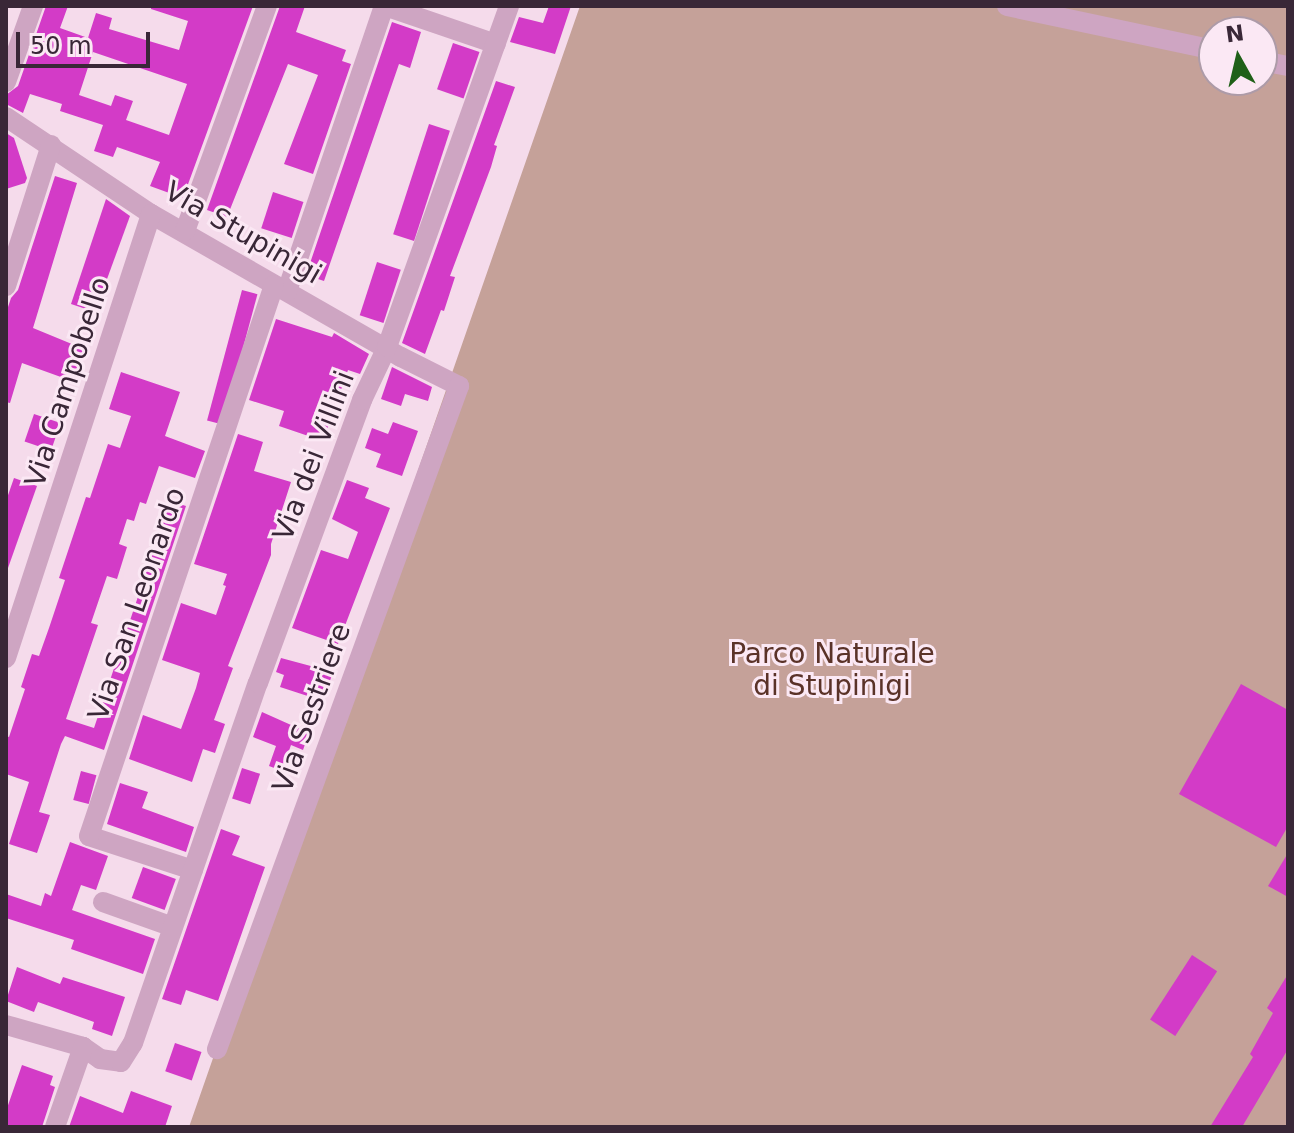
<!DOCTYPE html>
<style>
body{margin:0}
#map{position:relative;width:1294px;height:1133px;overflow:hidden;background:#f5dbeb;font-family:"DejaVu Sans",sans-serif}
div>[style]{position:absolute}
.green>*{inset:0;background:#c5a199}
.building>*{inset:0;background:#d33bc7;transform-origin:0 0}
.minor>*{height:20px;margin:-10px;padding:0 10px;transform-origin:10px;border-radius:10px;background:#cea5c2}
span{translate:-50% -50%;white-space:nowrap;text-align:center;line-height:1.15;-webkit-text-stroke:6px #fbe8f4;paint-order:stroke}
.street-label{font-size:28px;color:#392737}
.park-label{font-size:28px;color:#5a3228}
.frame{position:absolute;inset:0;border:8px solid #392737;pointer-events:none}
.north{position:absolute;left:1198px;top:16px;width:80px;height:80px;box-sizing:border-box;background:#fbe8f4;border:2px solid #ad9ba8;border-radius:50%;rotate:352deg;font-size:22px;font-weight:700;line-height:32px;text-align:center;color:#392737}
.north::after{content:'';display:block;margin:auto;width:28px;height:36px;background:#1f6018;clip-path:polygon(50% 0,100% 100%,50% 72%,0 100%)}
.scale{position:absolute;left:16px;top:32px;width:134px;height:36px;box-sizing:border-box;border:4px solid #392737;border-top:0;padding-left:10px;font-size:24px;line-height:28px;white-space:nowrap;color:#392737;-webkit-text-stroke:6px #fbe8f4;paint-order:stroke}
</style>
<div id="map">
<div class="green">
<i style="clip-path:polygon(evenodd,580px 6px,1288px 6px,1288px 1127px,189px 1127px,580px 6px,1214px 32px,1262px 32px,1262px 80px,1214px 80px,1214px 32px)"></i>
</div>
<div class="building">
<i style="clip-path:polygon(evenodd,46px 6px,68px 6px,60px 28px,88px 38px,96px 13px,112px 18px,109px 29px,179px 50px,188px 21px,151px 9px,151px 6px,253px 6px,183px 198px,150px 186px,160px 162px,117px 147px,113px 157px,94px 151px,103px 125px,60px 111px,62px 104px,30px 94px,23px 113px,6px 104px,6px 95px,18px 86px,46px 6px,93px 52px,187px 84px,169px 135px,126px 120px,133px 101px,115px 95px,111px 106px,79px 95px,93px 52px)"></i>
<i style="clip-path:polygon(280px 6px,305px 6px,296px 32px,346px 50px,342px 61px,351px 64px,313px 174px,284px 164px,318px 75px,288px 64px,227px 217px,207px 210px)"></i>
<i style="clip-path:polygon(549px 6px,571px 6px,555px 54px,510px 42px,519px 17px,543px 23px)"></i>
<i style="clip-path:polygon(392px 22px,421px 32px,410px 68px,399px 64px,324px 281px,306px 275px)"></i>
<i style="left:453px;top:43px;width:28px;height:49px;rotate:19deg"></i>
<i style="clip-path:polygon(496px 81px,515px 87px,494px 145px,497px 146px,491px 167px,450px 276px,455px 277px,444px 311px,441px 310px,425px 354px,402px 343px)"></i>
<i style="left:429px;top:124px;width:22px;height:116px;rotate:18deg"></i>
<i style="clip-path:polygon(6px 133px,14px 138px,27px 178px,25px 183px,6px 189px)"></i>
<i style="clip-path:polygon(55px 176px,77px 183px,33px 328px,84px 349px,72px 381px,22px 363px,10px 403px,6px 402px,6px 313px,11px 298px,18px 290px)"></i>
<i style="left:273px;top:192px;width:32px;height:38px;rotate:18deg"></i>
<i style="clip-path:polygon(106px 199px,130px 216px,95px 312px,71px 304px)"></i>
<i style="left:377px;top:262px;width:25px;height:56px;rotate:18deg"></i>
<i style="left:242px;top:290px;width:16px;height:135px;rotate:15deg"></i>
<i style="clip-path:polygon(276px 319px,332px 337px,334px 333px,369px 354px,360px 374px,348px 370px,323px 441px,279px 426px,284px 411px,249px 400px)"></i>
<i style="clip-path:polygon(392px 367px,432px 387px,428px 401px,405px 394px,401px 406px,381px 399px)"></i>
<i style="clip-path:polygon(121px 372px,180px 392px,165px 436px,205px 451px,195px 478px,159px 466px,146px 504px,140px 502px,134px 521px,127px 519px,119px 544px,127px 547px,117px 579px,107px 576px,91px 623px,98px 625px,66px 719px,94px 728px,170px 501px,186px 506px,104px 750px,65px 736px,61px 744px,39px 812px,50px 815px,37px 853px,9px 844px,29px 782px,6px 774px,6px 736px,9px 737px,25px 689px,21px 687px,32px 654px,39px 656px,49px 628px,65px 580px,59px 578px,86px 497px,90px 498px,108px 444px,120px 448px,131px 416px,109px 409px)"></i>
<i style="left:34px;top:414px;width:28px;height:29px;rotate:19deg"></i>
<i style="clip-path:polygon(393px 422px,418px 431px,402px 476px,376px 467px,381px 454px,365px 448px,372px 428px,388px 434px)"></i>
<i style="clip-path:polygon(238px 434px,263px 442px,254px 471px,291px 482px,271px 544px,271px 555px,228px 666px,233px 668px,214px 720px,225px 724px,215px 753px,203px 749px,192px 782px,129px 759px,143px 715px,181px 729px,196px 688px,200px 673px,162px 660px,181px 603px,216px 615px,226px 586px,223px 585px,227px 574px,194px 564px)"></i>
<i style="clip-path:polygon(14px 478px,37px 486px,8px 568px,6px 501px)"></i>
<i style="clip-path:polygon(347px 480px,369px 488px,365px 498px,390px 508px,338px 644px,292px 628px,321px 550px,348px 559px,358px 532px,332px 519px)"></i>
<i style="clip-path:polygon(281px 658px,333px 672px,323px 701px,280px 687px,284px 675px,276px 672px)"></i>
<i style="clip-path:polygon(1241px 684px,1288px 710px,1288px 826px,1276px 847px,1179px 794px)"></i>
<i style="clip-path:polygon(262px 712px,309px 733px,303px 750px,291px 745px,282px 771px,269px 766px,276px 746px,253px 737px)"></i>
<i style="left:242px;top:768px;width:19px;height:32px;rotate:18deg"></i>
<i style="left:81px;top:771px;width:16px;height:30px;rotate:15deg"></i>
<i style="clip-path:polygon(120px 783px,148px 792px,142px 808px,194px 827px,186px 852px,107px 824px)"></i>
<i style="clip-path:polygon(221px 829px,240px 836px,232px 855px,265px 867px,218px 1001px,186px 990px,181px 1005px,162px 999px)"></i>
<i style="clip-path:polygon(70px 842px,108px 856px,96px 890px,81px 885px,72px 910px,155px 939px,143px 974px,71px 949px,74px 940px,6px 918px,6px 894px,41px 906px,45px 893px,51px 896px)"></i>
<i style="clip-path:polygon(1288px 853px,1288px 897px,1268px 886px)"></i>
<i style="left:143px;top:867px;width:35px;height:33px;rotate:20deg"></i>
<i style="left:1192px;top:955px;width:30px;height:77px;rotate:33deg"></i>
<i style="clip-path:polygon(17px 967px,60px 984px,63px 977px,125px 997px,112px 1036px,92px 1029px,94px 1022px,38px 1002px,34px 1012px,6px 1001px)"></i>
<i style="clip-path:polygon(1288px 974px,1288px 1049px,1242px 1127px,1210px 1127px,1253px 1057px,1250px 1054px,1273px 1013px,1267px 1008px)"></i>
<i style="left:175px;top:1043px;width:28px;height:30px;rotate:19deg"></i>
<i style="clip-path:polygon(22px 1065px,53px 1076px,50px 1085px,55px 1087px,42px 1127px,6px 1127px,6px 1111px)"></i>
<i style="clip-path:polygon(131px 1091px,172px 1106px,165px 1127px,69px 1127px,80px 1096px,123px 1113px)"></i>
</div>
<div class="minor">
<i style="left:385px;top:6px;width:117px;rotate:18.9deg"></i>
<i style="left:1007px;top:6px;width:212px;rotate:12deg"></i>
<i style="left:1262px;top:61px;width:26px;rotate:11deg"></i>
<i style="left:6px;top:82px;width:81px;rotate:-70.4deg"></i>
<i style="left:6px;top:117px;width:174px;rotate:33.8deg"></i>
<i style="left:151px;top:214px;width:288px;rotate:29.8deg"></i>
<i style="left:401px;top:357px;width:65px;rotate:26.6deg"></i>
<i style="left:459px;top:386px;width:706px;rotate:110.05deg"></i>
<i style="left:185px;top:231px;width:239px;rotate:-70deg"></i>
<i style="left:6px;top:286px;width:148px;rotate:-72.3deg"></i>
<i style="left:287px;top:291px;width:301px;rotate:-71.2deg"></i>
<i style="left:6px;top:658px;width:467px;rotate:-71.9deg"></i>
<i style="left:193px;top:870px;width:109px;rotate:-161.9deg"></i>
<i style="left:89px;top:836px;width:581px;rotate:-71.44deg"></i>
<i style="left:103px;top:902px;width:74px;rotate:19.7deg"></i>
<i style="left:6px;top:1025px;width:80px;rotate:15.9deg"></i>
<i style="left:83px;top:1047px;width:21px;rotate:35deg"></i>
<i style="left:100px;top:1059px;width:21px;rotate:8deg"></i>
<i style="left:121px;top:1062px;width:22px;rotate:-58deg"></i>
<i style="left:133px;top:1043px;width:381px;rotate:-70.9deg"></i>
<i style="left:258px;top:683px;width:302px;rotate:-69.8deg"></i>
<i style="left:362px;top:400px;width:59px;rotate:-64.7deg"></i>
<i style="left:387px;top:347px;width:362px;rotate:-70.3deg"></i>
<i style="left:55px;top:1127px;width:85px;rotate:-70.7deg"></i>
</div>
<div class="street-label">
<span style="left:243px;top:233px;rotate:30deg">Via Stupinigi</span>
<span style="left:68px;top:382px;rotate:-72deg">Via Campobello</span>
<span style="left:314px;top:456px;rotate:-69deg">Via dei Villini</span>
<span style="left:137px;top:604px;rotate:-71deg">Via San Leonardo</span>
<span style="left:312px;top:708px;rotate:-70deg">Via Sestriere</span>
</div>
<div class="park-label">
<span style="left:832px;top:670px">Parco Naturale<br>di Stupinigi</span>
</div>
<div class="frame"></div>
<div class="north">N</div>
<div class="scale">50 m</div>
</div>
